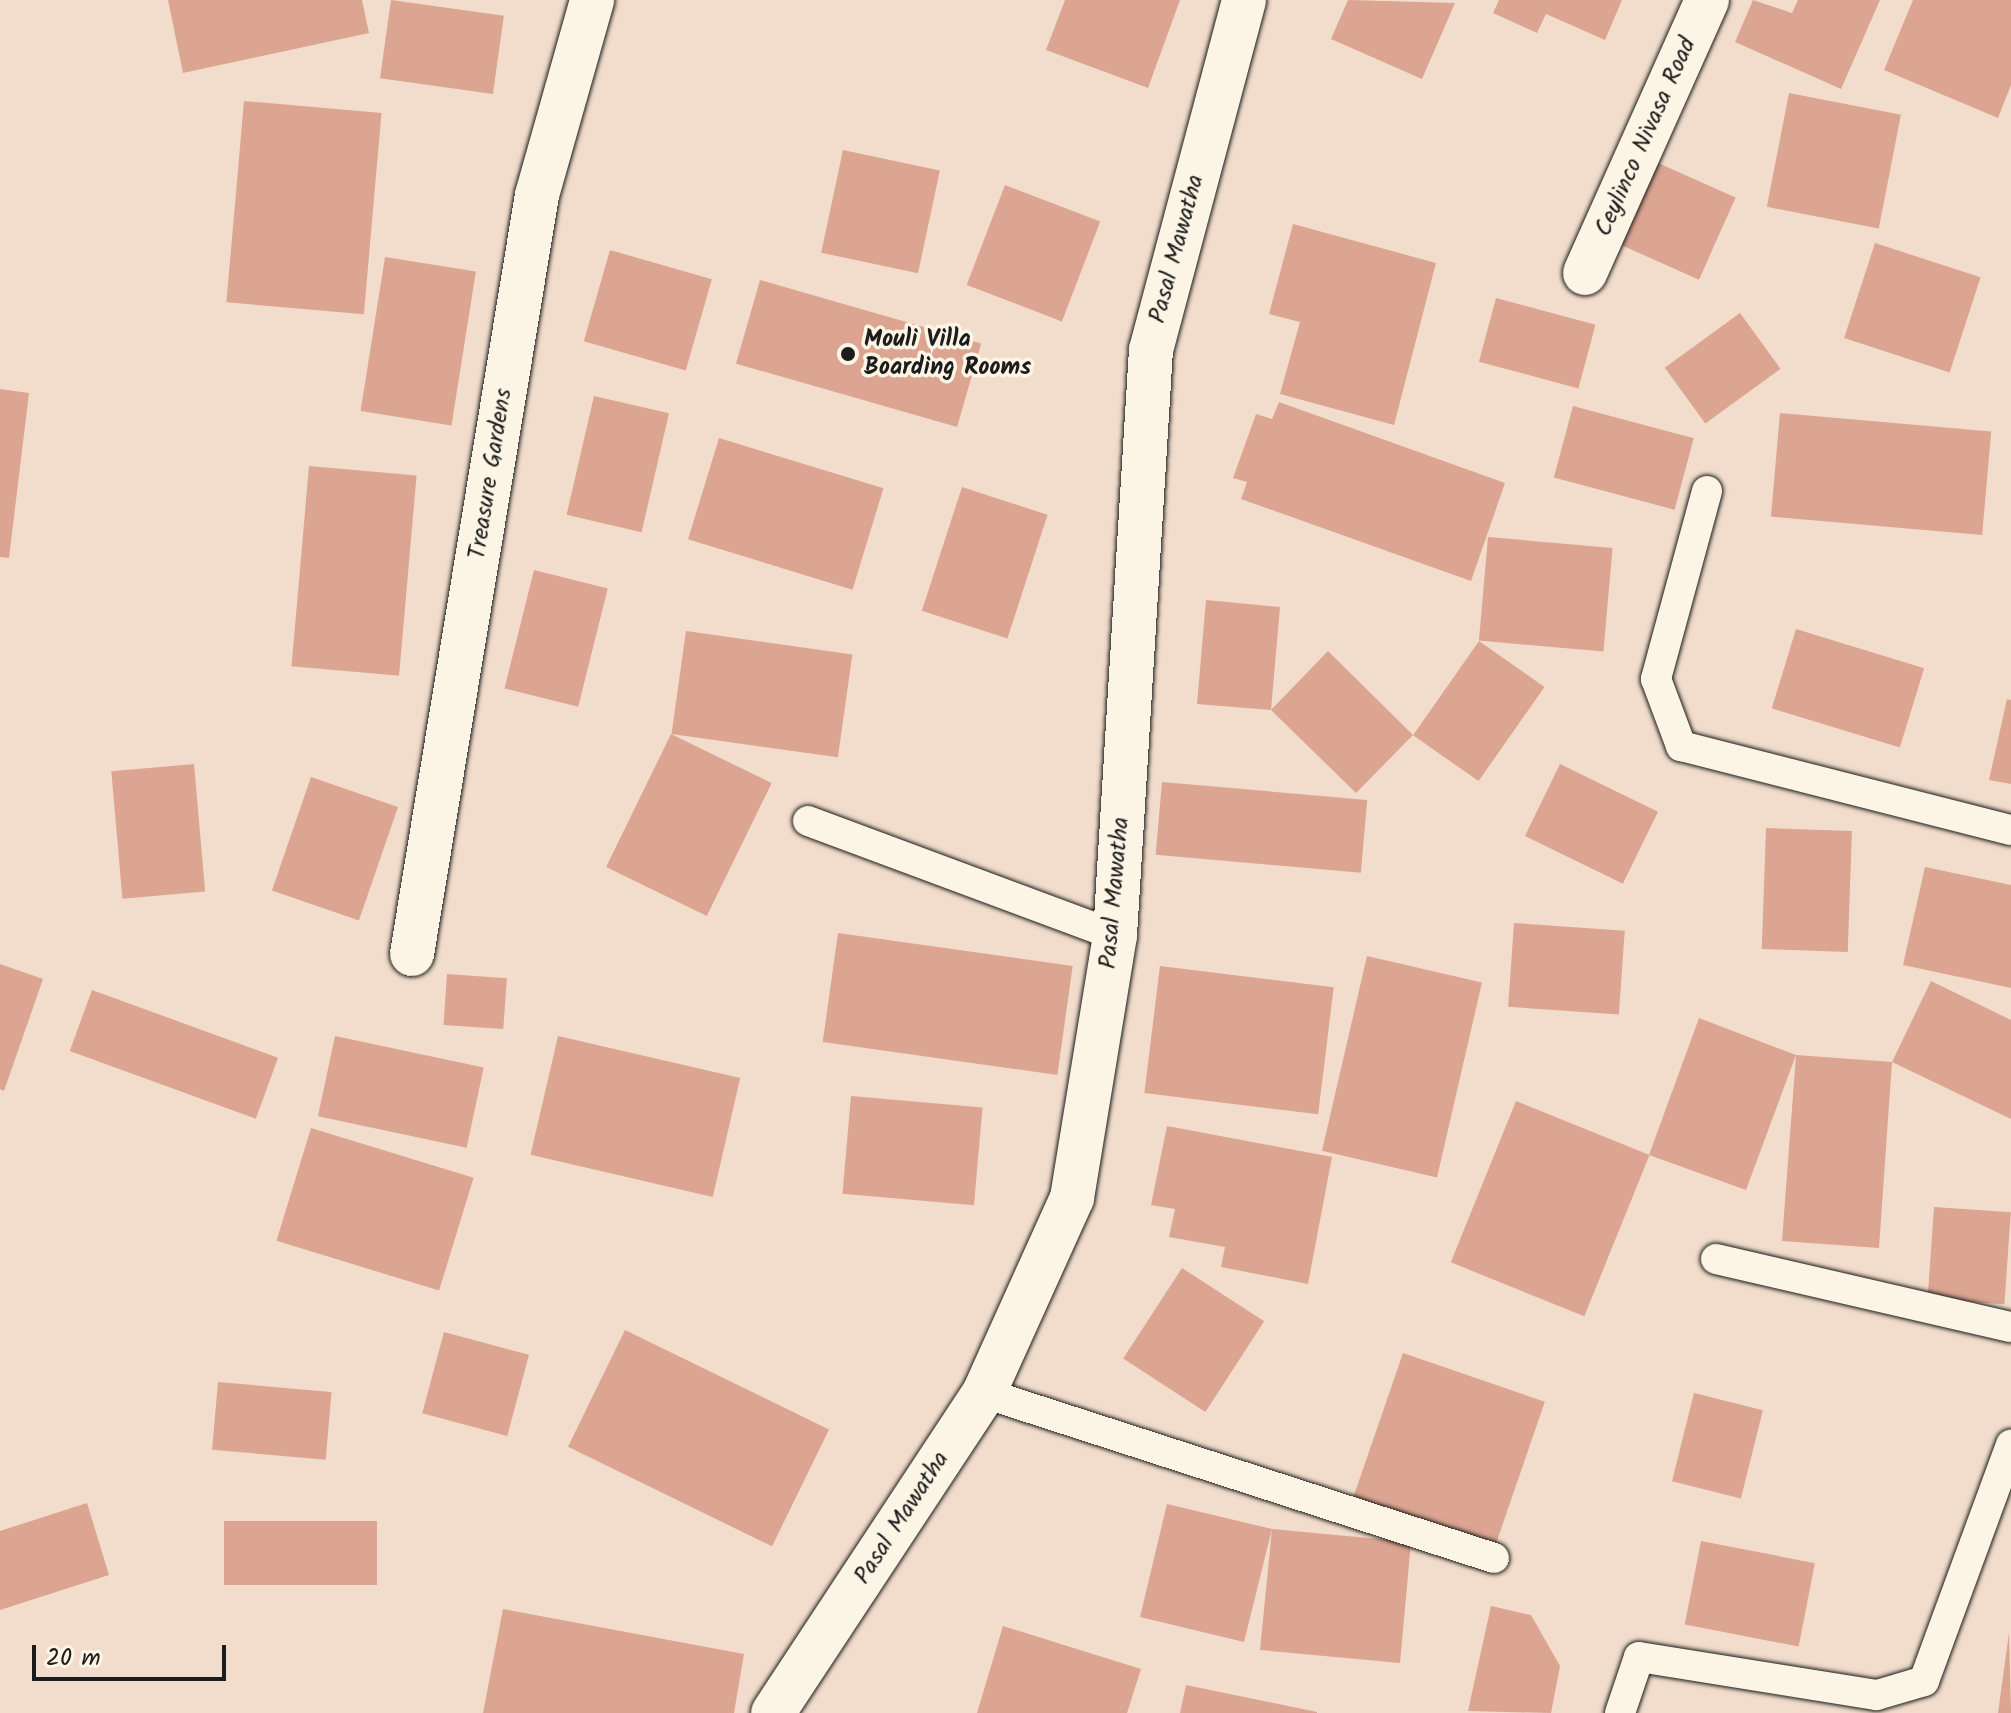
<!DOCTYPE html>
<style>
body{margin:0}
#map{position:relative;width:2011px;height:1713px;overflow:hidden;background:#f2ddcc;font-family:Kalam,sans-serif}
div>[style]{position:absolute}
.building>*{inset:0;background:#dba592;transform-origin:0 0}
.roads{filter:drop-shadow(0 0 2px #1c1c1c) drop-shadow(0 0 2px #1c1c1c)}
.lane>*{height:30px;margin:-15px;padding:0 15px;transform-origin:15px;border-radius:15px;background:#fcf5e5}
.street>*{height:44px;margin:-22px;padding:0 22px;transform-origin:22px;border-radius:22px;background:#fcf5e5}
.dots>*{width:22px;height:22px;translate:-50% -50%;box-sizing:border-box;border:4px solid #fcf5e5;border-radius:50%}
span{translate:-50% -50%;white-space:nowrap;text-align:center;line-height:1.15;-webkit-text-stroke:7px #fcf5e5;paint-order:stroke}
.street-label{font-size:24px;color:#1c1c1c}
.poi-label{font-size:24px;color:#1c1c1c;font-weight:700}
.left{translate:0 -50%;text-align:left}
.scale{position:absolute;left:32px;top:1645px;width:194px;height:36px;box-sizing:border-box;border:4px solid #1c1c1c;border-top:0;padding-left:10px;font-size:24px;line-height:28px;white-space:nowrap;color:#1c1c1c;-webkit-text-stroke:6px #fcf5e5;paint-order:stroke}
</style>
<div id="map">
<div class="building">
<i style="clip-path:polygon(168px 0,362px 0,369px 33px,183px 73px)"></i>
<i style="left:391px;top:0;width:114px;height:79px;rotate:8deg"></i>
<i style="clip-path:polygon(1065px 0,1180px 0,1148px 88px,1046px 50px)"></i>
<i style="clip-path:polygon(1348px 0,1455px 3px,1422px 79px,1331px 39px)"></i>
<i style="clip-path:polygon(1499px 0,1622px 0,1605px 40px,1546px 14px,1537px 33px,1493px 13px)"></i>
<i style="clip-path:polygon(1753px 0,1792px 13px,1798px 0,1880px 0,1841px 89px,1735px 42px)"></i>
<i style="clip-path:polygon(1913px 0,2011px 0,2011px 85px,1998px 118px,1884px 70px)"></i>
<i style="left:1789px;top:93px;width:114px;height:116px;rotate:11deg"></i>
<i style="left:244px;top:101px;width:138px;height:202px;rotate:5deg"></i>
<i style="left:843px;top:150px;width:99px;height:105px;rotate:12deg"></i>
<i style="left:1647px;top:158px;width:97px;height:90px;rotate:24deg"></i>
<i style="left:1005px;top:185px;width:102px;height:107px;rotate:21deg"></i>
<i style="clip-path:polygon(1293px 224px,1436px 263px,1394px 425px,1280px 394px,1300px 322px,1269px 314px)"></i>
<i style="left:1875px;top:243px;width:111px;height:100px;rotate:18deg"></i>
<i style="left:610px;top:250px;width:106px;height:95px;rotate:16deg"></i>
<i style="left:385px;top:257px;width:92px;height:156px;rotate:9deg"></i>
<i style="left:760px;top:280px;width:230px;height:87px;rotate:16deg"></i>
<i style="left:1496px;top:298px;width:103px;height:66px;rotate:15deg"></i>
<i style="left:1740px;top:313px;width:69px;height:93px;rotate:54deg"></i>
<i style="clip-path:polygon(0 389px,29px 393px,9px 558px,0 557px)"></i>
<i style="left:594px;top:396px;width:77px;height:122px;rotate:13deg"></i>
<i style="clip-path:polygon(1279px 402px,1505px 483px,1471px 581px,1241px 499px,1247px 482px,1233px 478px,1256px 414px,1272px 419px)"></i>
<i style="left:1573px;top:406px;width:125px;height:74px;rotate:15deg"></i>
<i style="left:1780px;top:413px;width:212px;height:104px;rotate:5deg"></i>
<i style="left:719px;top:438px;width:172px;height:106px;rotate:17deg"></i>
<i style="left:309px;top:466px;width:108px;height:201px;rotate:5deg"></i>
<i style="left:962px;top:487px;width:90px;height:130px;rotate:18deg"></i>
<i style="left:1488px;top:537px;width:125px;height:104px;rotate:5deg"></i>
<i style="left:534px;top:570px;width:76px;height:122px;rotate:14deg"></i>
<i style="clip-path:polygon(1206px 600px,1280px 607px,1271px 710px,1328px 651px,1413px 735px,1356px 793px,1271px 710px,1197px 704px)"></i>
<i style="left:1796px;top:629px;width:134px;height:83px;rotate:17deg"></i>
<i style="left:686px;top:631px;width:168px;height:104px;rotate:8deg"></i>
<i style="left:1479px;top:641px;width:80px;height:115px;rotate:35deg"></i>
<i style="clip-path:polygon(2007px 699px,2011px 700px,2011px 784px,1989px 780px)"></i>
<i style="left:671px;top:734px;width:112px;height:148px;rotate:26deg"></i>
<i style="left:194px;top:764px;width:128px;height:83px;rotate:85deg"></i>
<i style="left:1560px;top:764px;width:109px;height:80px;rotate:26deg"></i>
<i style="left:311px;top:777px;width:92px;height:120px;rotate:19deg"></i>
<i style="left:1162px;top:782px;width:206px;height:73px;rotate:5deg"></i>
<i style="left:1766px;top:828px;width:86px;height:121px;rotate:2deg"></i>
<i style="clip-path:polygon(1925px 867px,2011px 885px,2011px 988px,1903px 965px)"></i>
<i style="left:1514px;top:923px;width:111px;height:84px;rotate:4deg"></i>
<i style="left:838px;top:933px;width:237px;height:110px;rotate:8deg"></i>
<i style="left:1367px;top:956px;width:118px;height:200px;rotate:13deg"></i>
<i style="clip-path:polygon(0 964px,43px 979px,4px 1091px,0 1089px)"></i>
<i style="left:1160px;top:966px;width:175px;height:128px;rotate:7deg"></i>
<i style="left:447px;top:974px;width:60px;height:51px;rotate:4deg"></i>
<i style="clip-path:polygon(1931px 981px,2011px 1020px,2011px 1119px,1892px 1062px)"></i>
<i style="left:92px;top:990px;width:198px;height:65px;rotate:20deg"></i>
<i style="clip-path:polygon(1699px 1018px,1796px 1055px,1892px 1062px,1879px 1248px,1782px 1241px,1796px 1055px,1746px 1190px,1649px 1155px)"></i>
<i style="left:335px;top:1036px;width:152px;height:82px;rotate:12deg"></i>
<i style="left:558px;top:1036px;width:187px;height:122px;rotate:13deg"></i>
<i style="left:851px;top:1096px;width:132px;height:98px;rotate:5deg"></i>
<i style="left:1516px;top:1101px;width:144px;height:174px;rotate:22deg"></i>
<i style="clip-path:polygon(1167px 1126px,1332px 1157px,1308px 1284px,1221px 1267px,1225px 1247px,1169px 1237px,1175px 1209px,1151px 1205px)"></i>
<i style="left:311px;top:1128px;width:170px;height:118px;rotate:17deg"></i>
<i style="left:1934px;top:1207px;width:77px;height:92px;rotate:4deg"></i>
<i style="left:1182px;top:1268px;width:98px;height:108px;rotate:33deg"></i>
<i style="left:625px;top:1330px;width:227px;height:130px;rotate:26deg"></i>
<i style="left:444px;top:1332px;width:88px;height:84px;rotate:15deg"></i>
<i style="left:1403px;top:1353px;width:150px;height:157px;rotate:19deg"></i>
<i style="left:218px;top:1382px;width:114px;height:68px;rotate:5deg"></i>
<i style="left:1694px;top:1393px;width:71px;height:91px;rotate:14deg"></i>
<i style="clip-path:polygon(87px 1503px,109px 1575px,0 1610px,0 1531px)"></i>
<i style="clip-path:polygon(1167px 1504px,1272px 1529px,1411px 1542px,1400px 1663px,1260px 1650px,1272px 1529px,1244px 1642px,1140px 1617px)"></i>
<i style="left:224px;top:1521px;width:153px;height:64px"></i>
<i style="left:1701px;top:1541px;width:116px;height:85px;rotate:11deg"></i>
<i style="clip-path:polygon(1491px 1606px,1531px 1615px,1560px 1666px,1551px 1713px,1468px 1711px)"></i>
<i style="clip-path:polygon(503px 1609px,744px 1654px,734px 1713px,483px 1713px)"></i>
<i style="clip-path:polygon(1003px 1626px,1141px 1669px,1127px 1713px,977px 1713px)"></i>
<i style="clip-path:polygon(2009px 1633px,2011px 1713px,1998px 1713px)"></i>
<i style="clip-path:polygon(1186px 1685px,1317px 1712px,1317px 1713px,1180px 1713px)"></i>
</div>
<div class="roads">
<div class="lane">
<i style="left:1707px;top:491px;width:195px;rotate:105.2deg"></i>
<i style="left:1656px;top:679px;width:72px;rotate:69.5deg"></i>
<i style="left:1681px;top:746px;width:341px;rotate:14.3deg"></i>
<i style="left:808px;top:821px;width:327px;rotate:20.4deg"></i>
<i style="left:1716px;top:1259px;width:303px;rotate:13deg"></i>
<i style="left:984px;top:1393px;width:536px;rotate:17.93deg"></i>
<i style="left:1620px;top:1713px;width:59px;rotate:-71.3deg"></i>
<i style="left:1639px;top:1657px;width:241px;rotate:9.1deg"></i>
<i style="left:1877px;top:1695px;width:49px;rotate:-16.6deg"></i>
<i style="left:1924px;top:1681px;width:252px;rotate:-69.8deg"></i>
</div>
<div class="street">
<i style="left:1585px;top:273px;width:299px;rotate:-65.9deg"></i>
<i style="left:412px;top:954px;width:769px;rotate:-80.65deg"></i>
<i style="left:537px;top:195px;width:203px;rotate:-74.2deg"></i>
<i style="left:773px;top:1713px;width:383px;rotate:-56.6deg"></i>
<i style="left:984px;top:1393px;width:214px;rotate:-65.7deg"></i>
<i style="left:1072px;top:1198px;width:266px;rotate:-80.7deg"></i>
<i style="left:1115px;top:935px;width:586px;rotate:-86.48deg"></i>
<i style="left:1151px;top:350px;width:362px;rotate:-75.1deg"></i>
</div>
</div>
<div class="dots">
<i style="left:848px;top:354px;background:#1c1c1c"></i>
</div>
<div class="street-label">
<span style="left:1646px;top:137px;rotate:-66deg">Ceylinco Nivasa Road</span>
<span style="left:1177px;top:249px;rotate:-75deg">Pasal Mawatha</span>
<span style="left:491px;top:474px;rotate:-81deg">Treasure Gardens</span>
<span style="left:1115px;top:893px;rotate:-85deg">Pasal Mawatha</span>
<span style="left:902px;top:1518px;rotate:-57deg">Pasal Mawatha</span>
</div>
<div class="poi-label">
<span class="left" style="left:864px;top:354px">Mouli Villa<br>Boarding Rooms</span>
</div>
<div class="scale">20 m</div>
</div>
